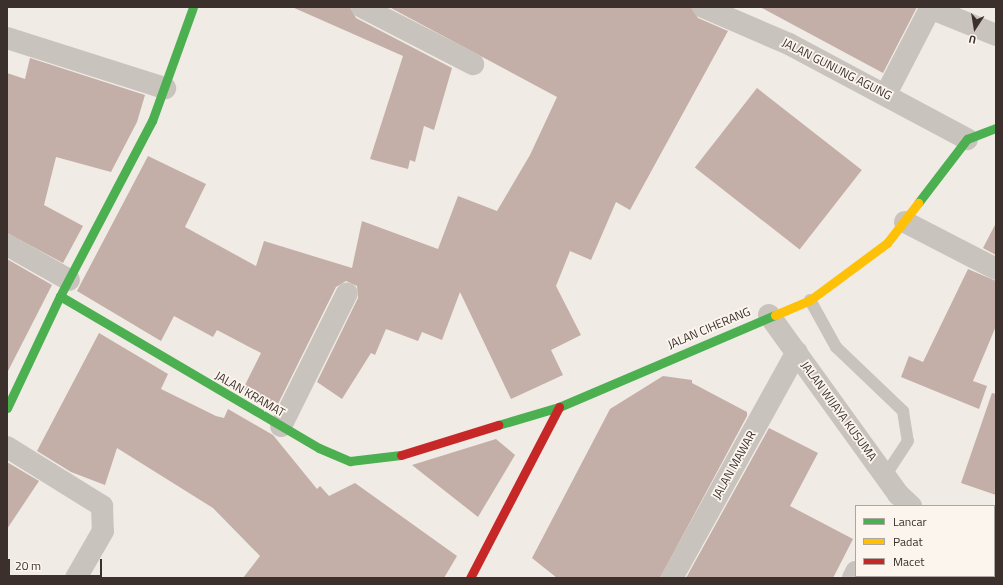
<!DOCTYPE html>
<style>
body{margin:0}
#map{position:relative;width:1003px;height:585px;overflow:hidden;background:#f0ebe5;font-family:"Titillium Web",sans-serif}
div>[style]{position:absolute}
.building>*{inset:0;background:#c3afa7;transform-origin:0 0}
.lane>*{height:12px;margin:-6px;padding:0 6px;transform-origin:6px;border-radius:6px;background:#c9c3be}
.street>*{height:22px;margin:-11px;padding:0 11px;transform-origin:11px;border-radius:11px;background:#c9c3be}
.fast>*{height:9px;margin:-4.5px;padding:0 4.5px;transform-origin:4.5px;border-radius:4.5px;background:#4caf50}
.slow>*{height:9px;margin:-4.5px;padding:0 4.5px;transform-origin:4.5px;border-radius:4.5px;background:#ffc107}
.jam>*{height:9px;margin:-4.5px;padding:0 4.5px;transform-origin:4.5px;border-radius:4.5px;background:#c62828}
span{translate:-50% -50%;white-space:nowrap;text-align:center;line-height:1.15;-webkit-text-stroke:3.5px #fbf5ee;paint-order:stroke}
.street-label{font-size:12px;color:#3b302b}
.frame{position:absolute;inset:0;border:8px solid #3b302b;pointer-events:none}
.legend{position:absolute;left:855px;top:505px;width:140px;height:72px;box-sizing:border-box;background:#fbf5ee;border:1px solid #aea6a0;margin:0;padding:5px 7px;list-style:none;font-size:12px;color:#3b302b}
.legend li{display:flex;align-items:center;gap:8px;height:20px}
.legend b{width:20px;border:1px solid #aea6a0}
.north{position:absolute;left:955px;top:8px;width:40px;height:40px;-webkit-text-stroke:3px #fbf5ee;paint-order:stroke;rotate:192deg;font-size:11px;font-weight:700;line-height:16px;text-align:center;color:#3b302b}
.north::after{content:'';display:block;margin:auto;width:14px;height:18px;background:#3b302b;clip-path:polygon(50% 0,100% 100%,50% 72%,0 100%)}
.scale{position:absolute;left:8px;top:559px;width:94px;height:18px;box-sizing:border-box;border:2px solid #3b302b;border-top:0;padding-left:5px;font-size:12px;line-height:14px;white-space:nowrap;color:#3b302b;-webkit-text-stroke:3px #fbf5ee;paint-order:stroke}
</style>
<div id="map">
<div class="building">
<i style="clip-path:polygon(292px 7px,350px 7px,356px 18px,452px 68px,434px 130px,424px 126px,415px 162px,410px 160px,408px 169px,370px 159px,403px 56px)"></i>
<i style="clip-path:polygon(389px 7px,691px 7px,698px 18px,728px 31px,630px 210px,616px 202px,591px 260px,570px 251px,556px 286px,581px 335px,551px 350px,563px 375px,511px 399px,460px 292px,442px 340px,422px 332px,418px 341px,386px 329px,375px 355px,371px 353px,342px 399px,317px 382px,358px 298px,357px 286px,346px 281px,336px 287px,276px 408px,243px 389px,261px 353px,217px 330px,213px 337px,174px 316px,161px 341px,77px 291px,148px 156px,206px 184px,185px 227px,256px 266px,264px 241px,352px 268px,362px 221px,438px 249px,458px 196px,497px 211px,530px 155px,557px 97px)"></i>
<i style="clip-path:polygon(760px 7px,917px 7px,883px 73px)"></i>
<i style="clip-path:polygon(30px 58px,145px 95px,137px 122px,111px 172px,56px 157px,44px 205px,83px 226px,63px 263px,7px 233px,7px 73px,25px 79px)"></i>
<i style="left:757px;top:88px;width:133px;height:101px;rotate:38deg"></i>
<i style="clip-path:polygon(996px 223px,996px 255px,983px 248px)"></i>
<i style="clip-path:polygon(7px 259px,52px 285px,7px 373px)"></i>
<i style="clip-path:polygon(968px 269px,996px 281px,996px 326px,973px 381px,987px 386px,979px 409px,901px 377px,909px 356px,923px 362px)"></i>
<i style="clip-path:polygon(99px 333px,168px 374px,161px 389px,216px 416px,224px 418px,228px 409px,273px 435px,317px 489px,320px 486px,329px 496px,355px 483px,457px 556px,444px 578px,243px 578px,260px 556px,213px 508px,117px 448px,105px 485px,71px 472px,37px 451px)"></i>
<i style="clip-path:polygon(663px 376px,692px 380px,692px 383px,747px 412px,747px 416px,660px 578px,557px 578px,532px 558px,610px 409px)"></i>
<i style="clip-path:polygon(992px 393px,996px 394px,996px 495px,961px 483px)"></i>
<i style="clip-path:polygon(769px 428px,818px 453px,790px 506px,853px 539px,833px 578px,686px 578px)"></i>
<i style="clip-path:polygon(496px 439px,515px 455px,478px 517px,412px 465px)"></i>
<i style="clip-path:polygon(7px 462px,39px 481px,7px 529px)"></i>
</div>
<div class="lane">
<i style="left:810px;top:300px;width:54px;rotate:61deg"></i>
<i style="left:836px;top:347px;width:93px;rotate:43.7deg"></i>
<i style="left:903px;top:411px;width:30px;rotate:81deg"></i>
<i style="left:908px;top:441px;width:42px;rotate:123.3deg"></i>
</div>
<div class="street">
<i style="left:362px;top:7px;width:125px;rotate:27.2deg"></i>
<i style="left:703px;top:7px;width:94px;rotate:23.3deg"></i>
<i style="left:789px;top:44px;width:202px;rotate:28.1deg"></i>
<i style="left:930px;top:8px;width:71px;rotate:22.2deg"></i>
<i style="left:7px;top:38px;width:166px;rotate:17.6deg"></i>
<i style="left:886px;top:94px;width:98px;rotate:-62.7deg"></i>
<i style="left:905px;top:222px;width:102px;rotate:27.3deg"></i>
<i style="left:7px;top:245px;width:71px;rotate:29.4deg"></i>
<i style="left:769px;top:315px;width:221px;rotate:54.2deg"></i>
<i style="left:898px;top:494px;width:18px;rotate:43deg"></i>
<i style="left:281px;top:426px;width:148px;rotate:-63.6deg"></i>
<i style="left:7px;top:447px;width:112px;rotate:31.8deg"></i>
<i style="left:102px;top:506px;width:25px;rotate:88deg"></i>
<i style="left:103px;top:531px;width:54px;rotate:119.9deg"></i>
<i style="left:994px;top:558px;width:2px;rotate:27deg"></i>
<i style="left:672px;top:578px;width:258px;rotate:-61.1deg"></i>
<i style="left:853px;top:578px;width:7px;rotate:-63deg"></i>
</div>
<div class="fast">
<i style="left:918px;top:203px;width:81px;rotate:-52.6deg"></i>
<i style="left:967px;top:139px;width:31px;rotate:-21deg"></i>
<i style="left:60px;top:296px;width:300px;rotate:30.4deg"></i>
<i style="left:319px;top:448px;width:34px;rotate:23deg"></i>
<i style="left:350px;top:461px;width:51px;rotate:-6.7deg"></i>
<i style="left:7px;top:408px;width:124px;rotate:-64.7deg"></i>
<i style="left:60px;top:296px;width:198px;rotate:-62.3deg"></i>
<i style="left:152px;top:121px;width:121px;rotate:-70.2deg"></i>
<i style="left:498px;top:425px;width:64px;rotate:-16.4deg"></i>
<i style="left:559px;top:407px;width:235px;rotate:-23.1deg"></i>
</div>
<div class="slow">
<i style="left:775px;top:315px;width:38px;rotate:-23deg"></i>
<i style="left:810px;top:300px;width:96px;rotate:-36.5deg"></i>
<i style="left:887px;top:243px;width:51px;rotate:-52.2deg"></i>
</div>
<div class="jam">
<i style="left:401px;top:455px;width:102px;rotate:-17.2deg"></i>
<i style="left:470px;top:578px;width:193px;rotate:-62.5deg"></i>
</div>
<div class="street-label">
<span style="left:837px;top:69px;rotate:27deg">JALAN GUNUNG AGUNG</span>
<span style="left:709px;top:328px;rotate:-23deg">JALAN CIHERANG</span>
<span style="left:250px;top:394px;rotate:30deg">JALAN KRAMAT</span>
<span style="left:839px;top:411px;rotate:54deg">JALAN WIJAYA KUSUMA</span>
<span style="left:734px;top:465px;rotate:-61deg">JALAN MAWAR</span>
</div>
<div class="frame"></div>
<ul class="legend">
<li><b style="height:5px;background:#4caf50"></b>Lancar</li>
<li><b style="height:5px;background:#ffc107"></b>Padat</li>
<li><b style="height:5px;background:#c62828"></b>Macet</li>
</ul>
<div class="north">U</div>
<div class="scale">20 m</div>
</div>
